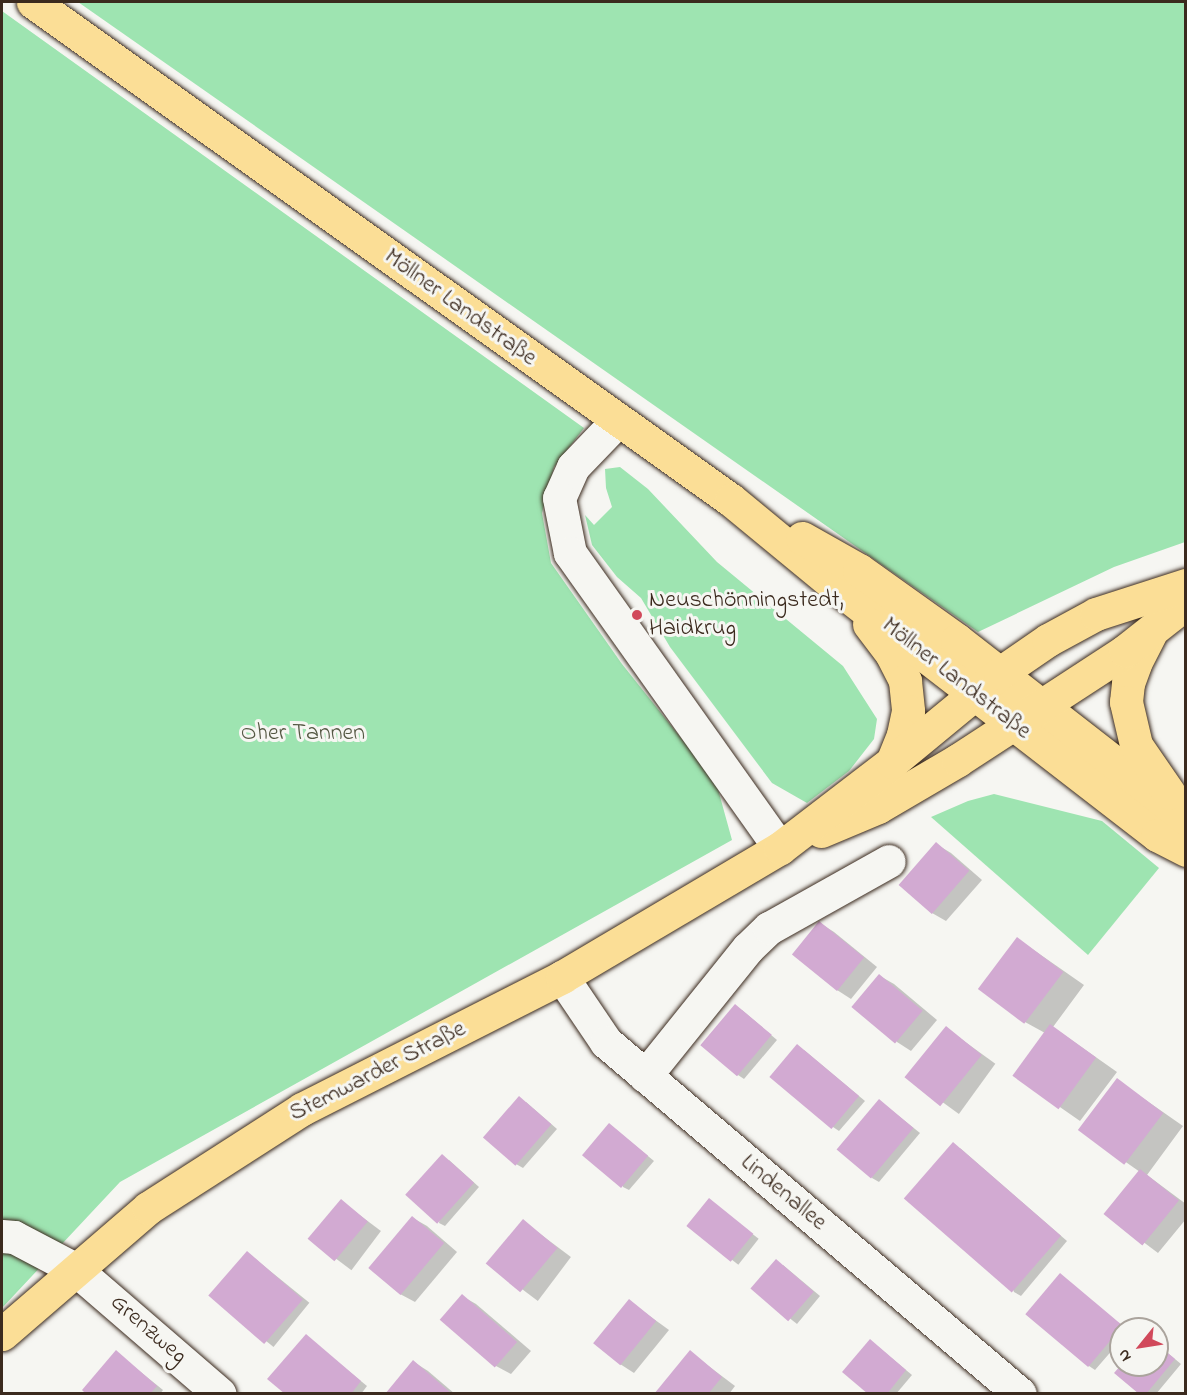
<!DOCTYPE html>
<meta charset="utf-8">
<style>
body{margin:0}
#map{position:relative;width:1187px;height:1395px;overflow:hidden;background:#f6f6f2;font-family:"Indie Flower",sans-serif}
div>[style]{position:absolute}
.green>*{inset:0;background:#9ee4b1}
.shadow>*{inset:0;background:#0003;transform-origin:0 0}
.building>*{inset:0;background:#d2aad2;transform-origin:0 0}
.roads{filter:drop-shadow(0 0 2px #3b2a1e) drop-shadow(0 0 2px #3b2a1e)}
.minor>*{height:33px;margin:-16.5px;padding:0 16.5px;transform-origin:16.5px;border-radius:16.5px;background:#f6f6f2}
.major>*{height:33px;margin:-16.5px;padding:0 16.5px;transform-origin:16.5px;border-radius:16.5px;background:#fbde96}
.dots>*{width:16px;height:16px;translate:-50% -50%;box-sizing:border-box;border:3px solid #f6f6f2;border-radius:50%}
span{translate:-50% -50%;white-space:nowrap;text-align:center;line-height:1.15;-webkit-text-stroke:6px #f6f6f2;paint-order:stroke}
.street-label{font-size:24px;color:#3b2a1e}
.poi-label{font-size:24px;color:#3b2a1e}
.left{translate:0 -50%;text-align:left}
.park-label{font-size:24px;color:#545843}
.frame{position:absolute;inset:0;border:3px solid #3b2a1e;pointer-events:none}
.north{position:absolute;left:1109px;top:1317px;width:60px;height:60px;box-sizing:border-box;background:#f6f6f2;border:2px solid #aba49d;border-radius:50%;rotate:240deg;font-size:16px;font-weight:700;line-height:24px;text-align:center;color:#3b2a1e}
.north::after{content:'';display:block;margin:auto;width:21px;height:27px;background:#d1495b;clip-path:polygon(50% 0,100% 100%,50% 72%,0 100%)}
</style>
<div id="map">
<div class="green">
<i style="clip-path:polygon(78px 2px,1185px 2px,1185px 542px,1114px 567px,978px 632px)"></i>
<i style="clip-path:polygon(2px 11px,584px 428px,554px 467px,542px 513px,551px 563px,622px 664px,716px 782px,732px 840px,120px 1182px,2px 1308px)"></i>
<i style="clip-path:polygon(620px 467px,648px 489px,717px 562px,843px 666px,877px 719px,874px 739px,849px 771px,807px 803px,772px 783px,670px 647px,641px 598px,617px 577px,592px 545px,585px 515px,594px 525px,612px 507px,606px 488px,605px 469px)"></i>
<i style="clip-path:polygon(994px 794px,1102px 821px,1159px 868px,1088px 955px,931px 817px,968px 801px)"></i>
</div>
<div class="shadow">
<i style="clip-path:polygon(936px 844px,951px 853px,982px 880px,946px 921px,932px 913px)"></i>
<i style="clip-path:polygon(820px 923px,834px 932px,877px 967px,851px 999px,837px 990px)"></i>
<i style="clip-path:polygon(1018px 939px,1084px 985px,1053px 1027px,1117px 1072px,1080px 1121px,1014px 1075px,1045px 1033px,1025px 1022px)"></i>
<i style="clip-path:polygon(880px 976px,894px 984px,937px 1020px,911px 1051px,897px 1042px)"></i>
<i style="clip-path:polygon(742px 1010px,777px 1040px,744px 1079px,738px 1075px)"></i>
<i style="left:946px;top:1028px;width:61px;height:62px;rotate:36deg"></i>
<i style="clip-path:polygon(804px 1050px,865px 1101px,839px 1131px,833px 1127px)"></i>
<i style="clip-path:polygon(1117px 1080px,1183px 1126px,1147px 1175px,1186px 1204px,1186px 1219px,1158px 1253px,1106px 1214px,1140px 1172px,1080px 1130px)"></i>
<i style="clip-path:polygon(880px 1101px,920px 1133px,879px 1182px,872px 1178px)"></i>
<i style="clip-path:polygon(526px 1102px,557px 1129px,523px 1168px,516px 1164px)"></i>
<i style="clip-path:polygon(615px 1129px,654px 1161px,629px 1190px,623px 1187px)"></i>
<i style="clip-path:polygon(960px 1148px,1067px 1241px,1021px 1296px,1014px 1292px)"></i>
<i style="clip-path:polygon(449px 1160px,479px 1187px,445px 1226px,439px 1223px)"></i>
<i style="left:709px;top:1200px;width:63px;height:33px;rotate:38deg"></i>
<i style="left:341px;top:1201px;width:50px;height:49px;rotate:37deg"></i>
<i style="clip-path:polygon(413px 1218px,427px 1226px,457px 1252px,415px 1302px,400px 1294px,370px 1268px)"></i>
<i style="left:523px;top:1221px;width:60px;height:55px;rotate:37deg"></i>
<i style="left:248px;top:1253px;width:79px;height:57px;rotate:39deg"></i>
<i style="clip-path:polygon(783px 1265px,820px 1296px,797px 1324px,753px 1289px)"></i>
<i style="clip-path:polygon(1060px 1275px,1126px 1329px,1121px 1329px,1121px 1340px,1095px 1370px,1089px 1366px)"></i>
<i style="clip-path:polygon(462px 1296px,476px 1304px,531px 1351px,511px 1374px,496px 1366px)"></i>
<i style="clip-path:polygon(629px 1301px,669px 1330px,634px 1373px,620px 1364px)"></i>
<i style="clip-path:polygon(306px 1336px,367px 1386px,361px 1394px,287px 1394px)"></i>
<i style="clip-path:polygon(1157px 1344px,1181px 1364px,1156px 1394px,1141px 1394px,1123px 1365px,1157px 1365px)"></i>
<i style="clip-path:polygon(876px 1345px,912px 1375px,896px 1394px,870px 1394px)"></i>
<i style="clip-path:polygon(116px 1352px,163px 1390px,160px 1394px,88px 1394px)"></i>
<i style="clip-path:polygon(690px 1352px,735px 1386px,729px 1394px,656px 1394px)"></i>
<i style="clip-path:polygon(414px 1362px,428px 1371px,455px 1394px,387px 1394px)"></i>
</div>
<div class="building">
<i style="left:936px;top:842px;width:44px;height:57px;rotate:41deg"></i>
<i style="left:819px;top:921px;width:58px;height:43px;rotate:39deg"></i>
<i style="left:1017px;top:937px;width:58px;height:65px;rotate:37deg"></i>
<i style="left:879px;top:974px;width:57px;height:43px;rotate:40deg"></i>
<i style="left:735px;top:1004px;width:48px;height:54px;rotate:40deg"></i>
<i style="left:1050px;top:1024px;width:57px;height:64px;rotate:36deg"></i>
<i style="left:946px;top:1026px;width:46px;height:66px;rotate:39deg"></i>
<i style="left:797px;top:1044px;width:81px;height:43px;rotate:40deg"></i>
<i style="left:1117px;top:1078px;width:58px;height:65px;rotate:37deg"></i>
<i style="left:519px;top:1096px;width:43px;height:55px;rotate:41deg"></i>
<i style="left:879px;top:1099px;width:45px;height:66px;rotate:40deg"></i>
<i style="left:609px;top:1123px;width:51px;height:42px;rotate:40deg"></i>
<i style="left:953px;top:1142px;width:143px;height:75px;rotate:41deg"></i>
<i style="left:442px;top:1154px;width:43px;height:55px;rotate:42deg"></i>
<i style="left:1140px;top:1169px;width:50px;height:58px;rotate:39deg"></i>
<i style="left:709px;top:1198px;width:57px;height:36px;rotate:39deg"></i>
<i style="left:341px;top:1199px;width:35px;height:52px;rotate:40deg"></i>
<i style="left:412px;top:1216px;width:42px;height:68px;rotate:40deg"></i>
<i style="left:523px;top:1219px;width:45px;height:58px;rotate:40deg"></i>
<i style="left:247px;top:1251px;width:74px;height:59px;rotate:41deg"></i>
<i style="left:776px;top:1259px;width:50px;height:39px;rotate:41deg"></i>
<i style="left:1060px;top:1273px;width:82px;height:54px;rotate:40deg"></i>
<i style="left:462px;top:1294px;width:73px;height:34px;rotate:41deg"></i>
<i style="left:629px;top:1299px;width:35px;height:57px;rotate:39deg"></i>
<i style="clip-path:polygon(306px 1334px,361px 1381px,351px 1394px,285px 1394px,267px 1379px)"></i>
<i style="clip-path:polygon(870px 1339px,906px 1370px,887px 1394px,868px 1394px,842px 1372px)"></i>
<i style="clip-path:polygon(1157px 1344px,1175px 1359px,1146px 1394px,1139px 1394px,1114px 1373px,1121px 1365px,1157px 1365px)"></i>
<i style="clip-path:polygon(116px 1350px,157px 1386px,150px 1394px,86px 1394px,82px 1390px)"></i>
<i style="clip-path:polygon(690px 1350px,722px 1377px,708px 1394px,654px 1394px)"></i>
<i style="clip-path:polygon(413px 1360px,452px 1394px,385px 1394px)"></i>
</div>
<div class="roads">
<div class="minor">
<i style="left:618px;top:420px;width:65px;rotate:133.8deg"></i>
<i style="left:573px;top:467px;width:34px;rotate:114deg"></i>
<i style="left:559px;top:498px;width:56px;rotate:78.7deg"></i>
<i style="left:570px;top:553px;width:362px;rotate:54.6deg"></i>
<i style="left:562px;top:977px;width:78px;rotate:55.9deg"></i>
<i style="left:606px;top:1042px;width:543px;rotate:40.37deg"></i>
<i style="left:645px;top:1076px;width:164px;rotate:-51.2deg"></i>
<i style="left:748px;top:948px;width:29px;rotate:-44deg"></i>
<i style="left:769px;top:928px;width:137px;rotate:-29.2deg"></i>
<i style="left:2px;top:1236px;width:12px;rotate:5deg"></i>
<i style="left:14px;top:1237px;width:69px;rotate:27.7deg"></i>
<i style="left:75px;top:1269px;width:191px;rotate:40.8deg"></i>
</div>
<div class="major">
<i style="left:33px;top:2px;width:857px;rotate:35.51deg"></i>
<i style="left:731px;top:500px;width:146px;rotate:39.5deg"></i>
<i style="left:844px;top:593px;width:396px;rotate:37.7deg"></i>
<i style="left:1157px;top:835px;width:33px;rotate:27deg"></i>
<i style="left:802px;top:538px;width:65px;rotate:29.3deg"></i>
<i style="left:859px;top:570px;width:120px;rotate:35.5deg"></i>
<i style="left:957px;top:640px;width:290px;rotate:37.9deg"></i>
<i style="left:869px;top:624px;width:39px;rotate:53deg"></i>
<i style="left:892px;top:655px;width:29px;rotate:63deg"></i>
<i style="left:905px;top:681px;width:30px;rotate:84deg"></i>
<i style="left:908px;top:711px;width:25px;rotate:102deg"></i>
<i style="left:903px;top:735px;width:29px;rotate:112deg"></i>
<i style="left:1150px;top:634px;width:34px;rotate:117deg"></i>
<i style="left:1135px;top:664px;width:20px;rotate:110deg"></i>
<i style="left:1128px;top:683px;width:19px;rotate:96deg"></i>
<i style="left:1126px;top:702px;width:44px;rotate:76.9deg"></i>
<i style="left:1136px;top:745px;width:58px;rotate:55.5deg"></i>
<i style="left:821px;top:831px;width:62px;rotate:-22.8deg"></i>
<i style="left:878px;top:807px;width:93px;rotate:-30.4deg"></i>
<i style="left:958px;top:760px;width:199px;rotate:-33.1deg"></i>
<i style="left:1125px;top:651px;width:78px;rotate:-38.2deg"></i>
<i style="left:2px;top:1334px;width:193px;rotate:-40.8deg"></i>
<i style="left:148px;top:1208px;width:183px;rotate:-32.7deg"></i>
<i style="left:302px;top:1109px;width:292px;rotate:-26.9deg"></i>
<i style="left:562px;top:977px;width:253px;rotate:-30.6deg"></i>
<i style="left:780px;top:848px;width:141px;rotate:-37.5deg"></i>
<i style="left:892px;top:762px;width:140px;rotate:-39.5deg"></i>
<i style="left:1000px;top:673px;width:58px;rotate:-34.5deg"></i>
<i style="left:1048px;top:640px;width:55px;rotate:-28.4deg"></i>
<i style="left:1096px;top:614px;width:95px;rotate:-17.9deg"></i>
</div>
</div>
<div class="dots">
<i style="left:637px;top:615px;background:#d1495b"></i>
</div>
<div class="street-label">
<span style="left:460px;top:308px;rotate:36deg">Möllner Landstraße</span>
<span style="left:956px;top:679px;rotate:38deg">Möllner Landstraße</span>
<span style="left:378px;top:1072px;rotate:-27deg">Stemwarder Straße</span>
<span style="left:783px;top:1193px;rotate:40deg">Lindenallee</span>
<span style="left:148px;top:1330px;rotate:41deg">Grenzweg</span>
</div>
<div class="poi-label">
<span class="left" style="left:649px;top:615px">Neuschönningstedt,<br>Haidkrug</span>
</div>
<div class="park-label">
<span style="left:303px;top:734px">Oher Tannen</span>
</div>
<div class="frame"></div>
<div class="north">N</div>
</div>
